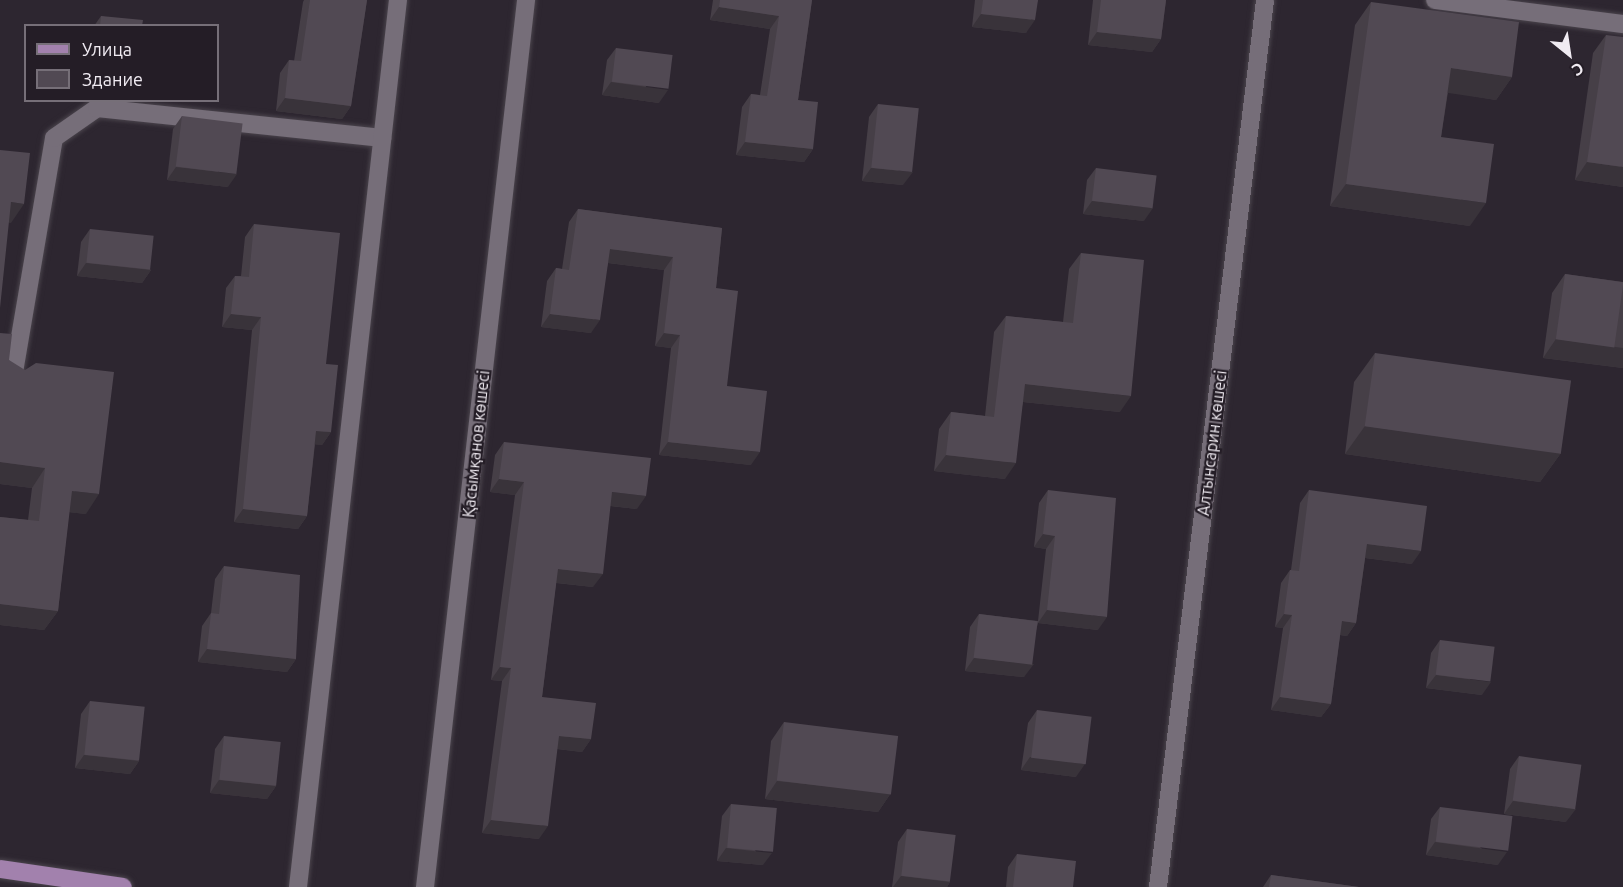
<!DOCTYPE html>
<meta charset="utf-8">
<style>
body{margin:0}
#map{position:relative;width:1623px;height:887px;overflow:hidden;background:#2d2630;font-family:Ubuntu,sans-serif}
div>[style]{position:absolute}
.roads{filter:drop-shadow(0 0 2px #4a444c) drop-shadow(0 0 2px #4a444c)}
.minor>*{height:18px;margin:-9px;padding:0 9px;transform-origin:9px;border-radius:9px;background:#766e79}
.major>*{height:18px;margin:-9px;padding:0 9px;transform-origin:9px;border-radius:9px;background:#a281ad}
.wall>*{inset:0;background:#463f47}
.shaded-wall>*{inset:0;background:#39333a}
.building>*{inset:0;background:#514953;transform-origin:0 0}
span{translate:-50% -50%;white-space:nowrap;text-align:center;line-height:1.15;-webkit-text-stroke:4.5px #241d26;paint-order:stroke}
.street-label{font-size:16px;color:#f0ebf2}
.legend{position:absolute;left:24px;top:24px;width:195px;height:78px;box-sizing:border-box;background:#241d26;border:2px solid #766f78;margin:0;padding:8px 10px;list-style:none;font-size:18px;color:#f0ebf2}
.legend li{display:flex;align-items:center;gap:12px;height:30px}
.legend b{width:30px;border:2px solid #766f78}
.north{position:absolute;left:1539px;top:24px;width:60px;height:60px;-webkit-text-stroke:4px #241d26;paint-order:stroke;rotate:150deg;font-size:16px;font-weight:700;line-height:24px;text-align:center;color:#f0ebf2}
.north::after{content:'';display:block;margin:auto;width:21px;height:27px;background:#f0ebf2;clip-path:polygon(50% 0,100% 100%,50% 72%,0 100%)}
</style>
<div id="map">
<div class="roads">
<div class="minor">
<i style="left:1435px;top:0;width:190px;rotate:7.3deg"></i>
<i style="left:13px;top:378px;width:243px;rotate:-80.3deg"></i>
<i style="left:54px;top:138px;width:52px;rotate:-34.9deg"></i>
<i style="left:97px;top:108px;width:287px;rotate:6deg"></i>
<i style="left:298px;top:887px;width:893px;rotate:-83.57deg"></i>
<i style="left:425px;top:887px;width:893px;rotate:-83.5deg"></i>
<i style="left:1158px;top:887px;width:893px;rotate:-83.12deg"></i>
</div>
<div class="major">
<i style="left:0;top:869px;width:124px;rotate:8.3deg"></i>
</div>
</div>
<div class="wall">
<i style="clip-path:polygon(304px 0,367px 0,351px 106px,342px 119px,276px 111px,280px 73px,289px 60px,294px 61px,303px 2px)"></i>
<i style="clip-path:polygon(713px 0,812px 0,798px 100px,813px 149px,804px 162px,736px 155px,742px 107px,751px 94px,760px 95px,770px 29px,710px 20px)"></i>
<i style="clip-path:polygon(975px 0,1038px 0,1026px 33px,972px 27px)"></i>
<i style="clip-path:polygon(1093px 0,1166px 0,1161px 39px,1152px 52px,1088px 45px)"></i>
<i style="clip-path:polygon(1371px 2px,1512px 77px,1496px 100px,1448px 92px,1441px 137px,1470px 226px,1330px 206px,1355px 25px)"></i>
<i style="clip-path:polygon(101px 16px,142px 26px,94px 26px)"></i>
<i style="clip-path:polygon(1606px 35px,1623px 187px,1575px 180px,1593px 53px)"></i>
<i style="clip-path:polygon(616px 48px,659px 103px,602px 95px,607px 60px)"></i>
<i style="clip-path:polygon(878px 104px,903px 185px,862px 181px,869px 117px)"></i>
<i style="clip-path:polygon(182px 116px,228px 187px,167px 180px,173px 129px)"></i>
<i style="clip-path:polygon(1096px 168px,1144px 221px,1083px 214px,1087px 180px)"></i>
<i style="clip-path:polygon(578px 209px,722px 228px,716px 288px,727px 386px,751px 465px,659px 455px,671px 348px,655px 346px,664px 270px,608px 263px,591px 333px,541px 327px,547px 281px,556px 268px,562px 269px,569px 222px)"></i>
<i style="clip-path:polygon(254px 224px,326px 364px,331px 432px,322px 445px,315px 444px,307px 516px,298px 529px,234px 522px,252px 330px,222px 327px,226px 288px,235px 276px,241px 276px,245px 237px)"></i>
<i style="clip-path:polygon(90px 229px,151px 270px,142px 283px,77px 276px,81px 242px)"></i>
<i style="clip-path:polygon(1081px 253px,1120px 412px,1023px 402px,1005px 479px,934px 471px,939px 429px,951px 412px,985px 416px,994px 332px,1006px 316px,1063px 322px,1069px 269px)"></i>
<i style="clip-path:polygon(1565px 274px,1623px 282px,1623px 368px,1543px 358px,1552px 293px)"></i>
<i style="clip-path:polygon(0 333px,9px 360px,86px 514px,69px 512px,58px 611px,44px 630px,0 625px,0 517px,28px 520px,32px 488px,0 484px)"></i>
<i style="clip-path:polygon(1375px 353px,1561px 453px,1540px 482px,1345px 454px,1354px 382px)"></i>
<i style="clip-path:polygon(504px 442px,637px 509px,610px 506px,593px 587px,556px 583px,542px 697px,591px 739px,582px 752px,557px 749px,539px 839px,482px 833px,502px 681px,491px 680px,515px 495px,490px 492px,495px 455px)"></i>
<i style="clip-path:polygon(1048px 490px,1098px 630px,1038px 623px,1024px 677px,965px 671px,970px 627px,979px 614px,1038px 621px,1046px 549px,1034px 547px,1039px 503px)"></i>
<i style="clip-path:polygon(1309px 490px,1412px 564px,1365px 558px,1356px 623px,1347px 636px,1340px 635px,1331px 704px,1321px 717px,1271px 710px,1283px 628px,1275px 627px,1281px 583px,1290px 570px,1291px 570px,1300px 503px)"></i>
<i style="clip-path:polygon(224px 566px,296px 659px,287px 672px,198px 662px,202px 626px,211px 613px,215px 579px)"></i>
<i style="clip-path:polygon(1440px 640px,1482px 695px,1426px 688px,1431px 653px)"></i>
<i style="clip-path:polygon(90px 701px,139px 761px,130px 774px,75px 768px,81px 714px)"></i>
<i style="clip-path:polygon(1037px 710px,1076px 777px,1021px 770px,1028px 723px)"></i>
<i style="clip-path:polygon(784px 722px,891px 793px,878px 812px,765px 799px,771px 741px)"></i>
<i style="clip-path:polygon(224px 736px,276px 786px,267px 799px,210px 793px,215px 749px)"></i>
<i style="clip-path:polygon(1519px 756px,1566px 822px,1504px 814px,1510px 769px)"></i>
<i style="clip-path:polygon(731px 804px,763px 865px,717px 861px,722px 816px)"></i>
<i style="clip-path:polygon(1440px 807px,1498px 865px,1426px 855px,1431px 819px)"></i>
<i style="clip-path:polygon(907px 829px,950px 882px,947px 887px,892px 887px,898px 842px)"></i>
<i style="clip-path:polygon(1017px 854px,1073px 887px,1006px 887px,1008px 867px)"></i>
<i style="clip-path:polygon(1271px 875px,1359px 887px,1263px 887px)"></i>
</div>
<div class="shaded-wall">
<i style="clip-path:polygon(719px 7px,779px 16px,770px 29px,710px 20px)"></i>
<i style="clip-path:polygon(981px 14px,1035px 20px,1026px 33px,972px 27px)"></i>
<i style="clip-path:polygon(1097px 32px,1161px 39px,1152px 52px,1088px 45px)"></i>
<i style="clip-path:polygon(1451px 68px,1512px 77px,1496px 100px,1435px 91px)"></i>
<i style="clip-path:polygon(611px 82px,668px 90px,659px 103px,602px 95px)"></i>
<i style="clip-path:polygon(285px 98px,351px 106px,342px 119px,276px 111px)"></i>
<i style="clip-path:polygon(745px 142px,813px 149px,804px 162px,736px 155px)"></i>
<i style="clip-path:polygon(1587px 162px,1623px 167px,1623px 187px,1575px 180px)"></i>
<i style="clip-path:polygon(176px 167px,237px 174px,228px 187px,167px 180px)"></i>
<i style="clip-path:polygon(871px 168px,913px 172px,903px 185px,862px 181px)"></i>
<i style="clip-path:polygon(1346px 184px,1486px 203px,1470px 226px,1330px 206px)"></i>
<i style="clip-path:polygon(1092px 201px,1153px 208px,1144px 221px,1083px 214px)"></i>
<i style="clip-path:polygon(11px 202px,24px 204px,11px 223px,0 222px)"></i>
<i style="clip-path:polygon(610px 249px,673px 257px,664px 270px,601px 262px)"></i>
<i style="clip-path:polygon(86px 263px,151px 270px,142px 283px,77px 276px)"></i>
<i style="clip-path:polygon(231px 314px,261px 317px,252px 330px,222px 327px)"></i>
<i style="clip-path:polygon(550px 314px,600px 320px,591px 333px,541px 327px)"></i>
<i style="clip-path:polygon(664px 333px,680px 335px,671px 348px,655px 346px)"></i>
<i style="clip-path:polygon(1556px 339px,1623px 348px,1623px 368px,1543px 358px)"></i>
<i style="clip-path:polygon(1025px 384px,1131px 396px,1120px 412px,1014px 401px)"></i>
<i style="clip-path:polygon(1365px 426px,1561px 453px,1540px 482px,1345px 454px)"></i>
<i style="clip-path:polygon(316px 431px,331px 432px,322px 445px,307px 444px)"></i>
<i style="clip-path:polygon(668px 442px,760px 452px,751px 465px,659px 455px)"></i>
<i style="clip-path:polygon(946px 455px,1016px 463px,1005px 479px,934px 471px)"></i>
<i style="clip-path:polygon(0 462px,45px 468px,32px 488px,0 484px)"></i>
<i style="clip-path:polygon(499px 479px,524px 482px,515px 495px,490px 492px)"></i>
<i style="clip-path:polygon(72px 491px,99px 494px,86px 514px,58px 511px)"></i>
<i style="clip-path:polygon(612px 492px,646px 496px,637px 509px,603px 505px)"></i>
<i style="clip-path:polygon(243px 509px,307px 516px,298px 529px,234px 522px)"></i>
<i style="clip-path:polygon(1043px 534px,1055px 536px,1046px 549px,1034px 547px)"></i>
<i style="clip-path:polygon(1367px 544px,1421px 551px,1412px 564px,1358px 557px)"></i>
<i style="clip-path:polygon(558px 569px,603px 574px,593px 587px,549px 582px)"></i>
<i style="clip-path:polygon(0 604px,58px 611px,44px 630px,0 625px)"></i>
<i style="clip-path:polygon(1047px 610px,1107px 617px,1098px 630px,1038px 623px)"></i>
<i style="clip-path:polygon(1284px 614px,1292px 615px,1283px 628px,1275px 627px)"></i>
<i style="clip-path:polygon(1342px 621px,1356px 623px,1347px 636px,1333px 634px)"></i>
<i style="clip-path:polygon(207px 649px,296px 659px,287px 672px,198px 662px)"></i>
<i style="clip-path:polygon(974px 658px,1034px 664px,1024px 677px,965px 671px)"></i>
<i style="clip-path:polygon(500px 667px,511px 668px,502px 681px,491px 680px)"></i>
<i style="clip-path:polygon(1436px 675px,1491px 682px,1482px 695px,1426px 688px)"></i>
<i style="clip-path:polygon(1280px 697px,1331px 704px,1321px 717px,1271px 710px)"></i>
<i style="clip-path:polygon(559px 736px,591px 739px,582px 752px,550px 748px)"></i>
<i style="clip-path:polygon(84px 755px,139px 761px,130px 774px,75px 768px)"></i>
<i style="clip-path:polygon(1030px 757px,1085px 764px,1076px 777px,1021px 770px)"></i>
<i style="clip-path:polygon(219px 780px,276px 786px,267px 799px,210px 793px)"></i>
<i style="clip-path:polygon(777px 781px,891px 793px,878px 812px,765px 799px)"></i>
<i style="clip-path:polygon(1513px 801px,1576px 809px,1566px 822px,1504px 814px)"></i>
<i style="clip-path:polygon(491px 820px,548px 826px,539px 839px,482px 833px)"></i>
<i style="clip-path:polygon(1435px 842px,1507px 852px,1498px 865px,1426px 855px)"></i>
<i style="clip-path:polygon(726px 848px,772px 853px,763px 865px,717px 861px)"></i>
<i style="clip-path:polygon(901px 876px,950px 882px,947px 887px,893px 887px)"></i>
</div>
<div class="building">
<i style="clip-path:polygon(310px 0,367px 0,351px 106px,285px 98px,289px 60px,301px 61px)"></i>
<i style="clip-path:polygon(720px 0,812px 0,798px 100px,818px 102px,813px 149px,745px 142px,751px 94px,767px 96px,779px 16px,719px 7px)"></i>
<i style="clip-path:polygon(983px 0,1038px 0,1035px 20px,981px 14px)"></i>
<i style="clip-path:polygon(1101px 0,1166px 0,1161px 39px,1097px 32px)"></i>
<i style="clip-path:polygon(1371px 2px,1519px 22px,1512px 77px,1451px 68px,1441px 137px,1494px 144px,1486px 203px,1346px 184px)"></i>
<i style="clip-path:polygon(101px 16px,143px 20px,142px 26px,100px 26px)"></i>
<i style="clip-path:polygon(1606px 35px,1623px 37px,1623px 167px,1587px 162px)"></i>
<i style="left:616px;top:48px;width:57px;height:34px;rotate:7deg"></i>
<i style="left:878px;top:104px;width:41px;height:64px;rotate:6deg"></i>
<i style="left:182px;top:116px;width:61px;height:51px;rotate:7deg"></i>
<i style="clip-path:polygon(0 150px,30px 153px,24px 204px,11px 202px,0 308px)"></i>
<i style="left:1096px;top:168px;width:61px;height:33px;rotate:7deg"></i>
<i style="clip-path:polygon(578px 209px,722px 228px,716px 288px,738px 291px,727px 386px,767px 391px,760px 452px,668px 442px,680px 335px,664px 333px,673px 257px,610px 249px,600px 320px,550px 314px,556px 268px,569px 270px)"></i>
<i style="clip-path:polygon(254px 224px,340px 233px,326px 364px,338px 365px,331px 432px,316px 431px,307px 516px,243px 509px,261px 317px,231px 314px,235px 276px,249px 277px)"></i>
<i style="left:90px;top:229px;width:64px;height:34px;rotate:6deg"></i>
<i style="clip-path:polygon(1081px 253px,1144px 260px,1131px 396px,1025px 384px,1016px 463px,946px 455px,951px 412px,994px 417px,1006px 316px,1073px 323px)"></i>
<i style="left:1565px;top:274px;width:59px;height:66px;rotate:8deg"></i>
<i style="clip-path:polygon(0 333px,12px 334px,9px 360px,25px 370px,36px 363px,114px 372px,99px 494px,72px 491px,58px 611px,0 604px,0 517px,39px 521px,45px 468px,0 462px)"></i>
<i style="left:1375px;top:353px;width:198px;height:74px;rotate:8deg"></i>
<i style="clip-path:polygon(504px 442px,651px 458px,646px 496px,612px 492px,603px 574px,558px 569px,542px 697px,596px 703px,591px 739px,559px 736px,548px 826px,491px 820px,511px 668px,500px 667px,524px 482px,499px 479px)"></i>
<i style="clip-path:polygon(1048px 490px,1116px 498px,1107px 617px,1047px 610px,1055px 536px,1043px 534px)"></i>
<i style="clip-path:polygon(1309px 490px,1427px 506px,1421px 551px,1367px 544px,1356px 623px,1342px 621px,1331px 704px,1280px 697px,1292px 615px,1284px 614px,1290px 570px,1299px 571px)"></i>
<i style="clip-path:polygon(224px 566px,300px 575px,296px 659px,207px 649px,211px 613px,219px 614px)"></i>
<i style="left:979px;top:614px;width:59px;height:44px;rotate:7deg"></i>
<i style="left:1440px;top:640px;width:55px;height:35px;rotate:7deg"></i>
<i style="left:90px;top:701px;width:55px;height:54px;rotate:6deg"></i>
<i style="left:1037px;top:710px;width:55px;height:48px;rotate:7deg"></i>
<i style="left:784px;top:722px;width:115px;height:59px;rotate:7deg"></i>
<i style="left:224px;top:736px;width:57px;height:44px;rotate:6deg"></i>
<i style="left:1519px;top:756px;width:63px;height:45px;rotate:8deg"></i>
<i style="left:731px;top:804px;width:46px;height:44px;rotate:5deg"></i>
<i style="left:1440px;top:807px;width:73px;height:35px;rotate:7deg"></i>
<i style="left:907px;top:829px;width:49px;height:47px;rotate:7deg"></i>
<i style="clip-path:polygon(1017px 854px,1076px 861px,1073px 887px,1013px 887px)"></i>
<i style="clip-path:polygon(1271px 875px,1359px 887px,1269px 887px)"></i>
</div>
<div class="street-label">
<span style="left:1212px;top:443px;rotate:-83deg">Алтынсарин көшесі</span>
<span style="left:476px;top:444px;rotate:-84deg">Қасымқанов көшесі</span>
</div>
<ul class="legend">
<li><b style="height:8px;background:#a281ad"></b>Улица</li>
<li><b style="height:16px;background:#514953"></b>Здание</li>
</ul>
<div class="north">С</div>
</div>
